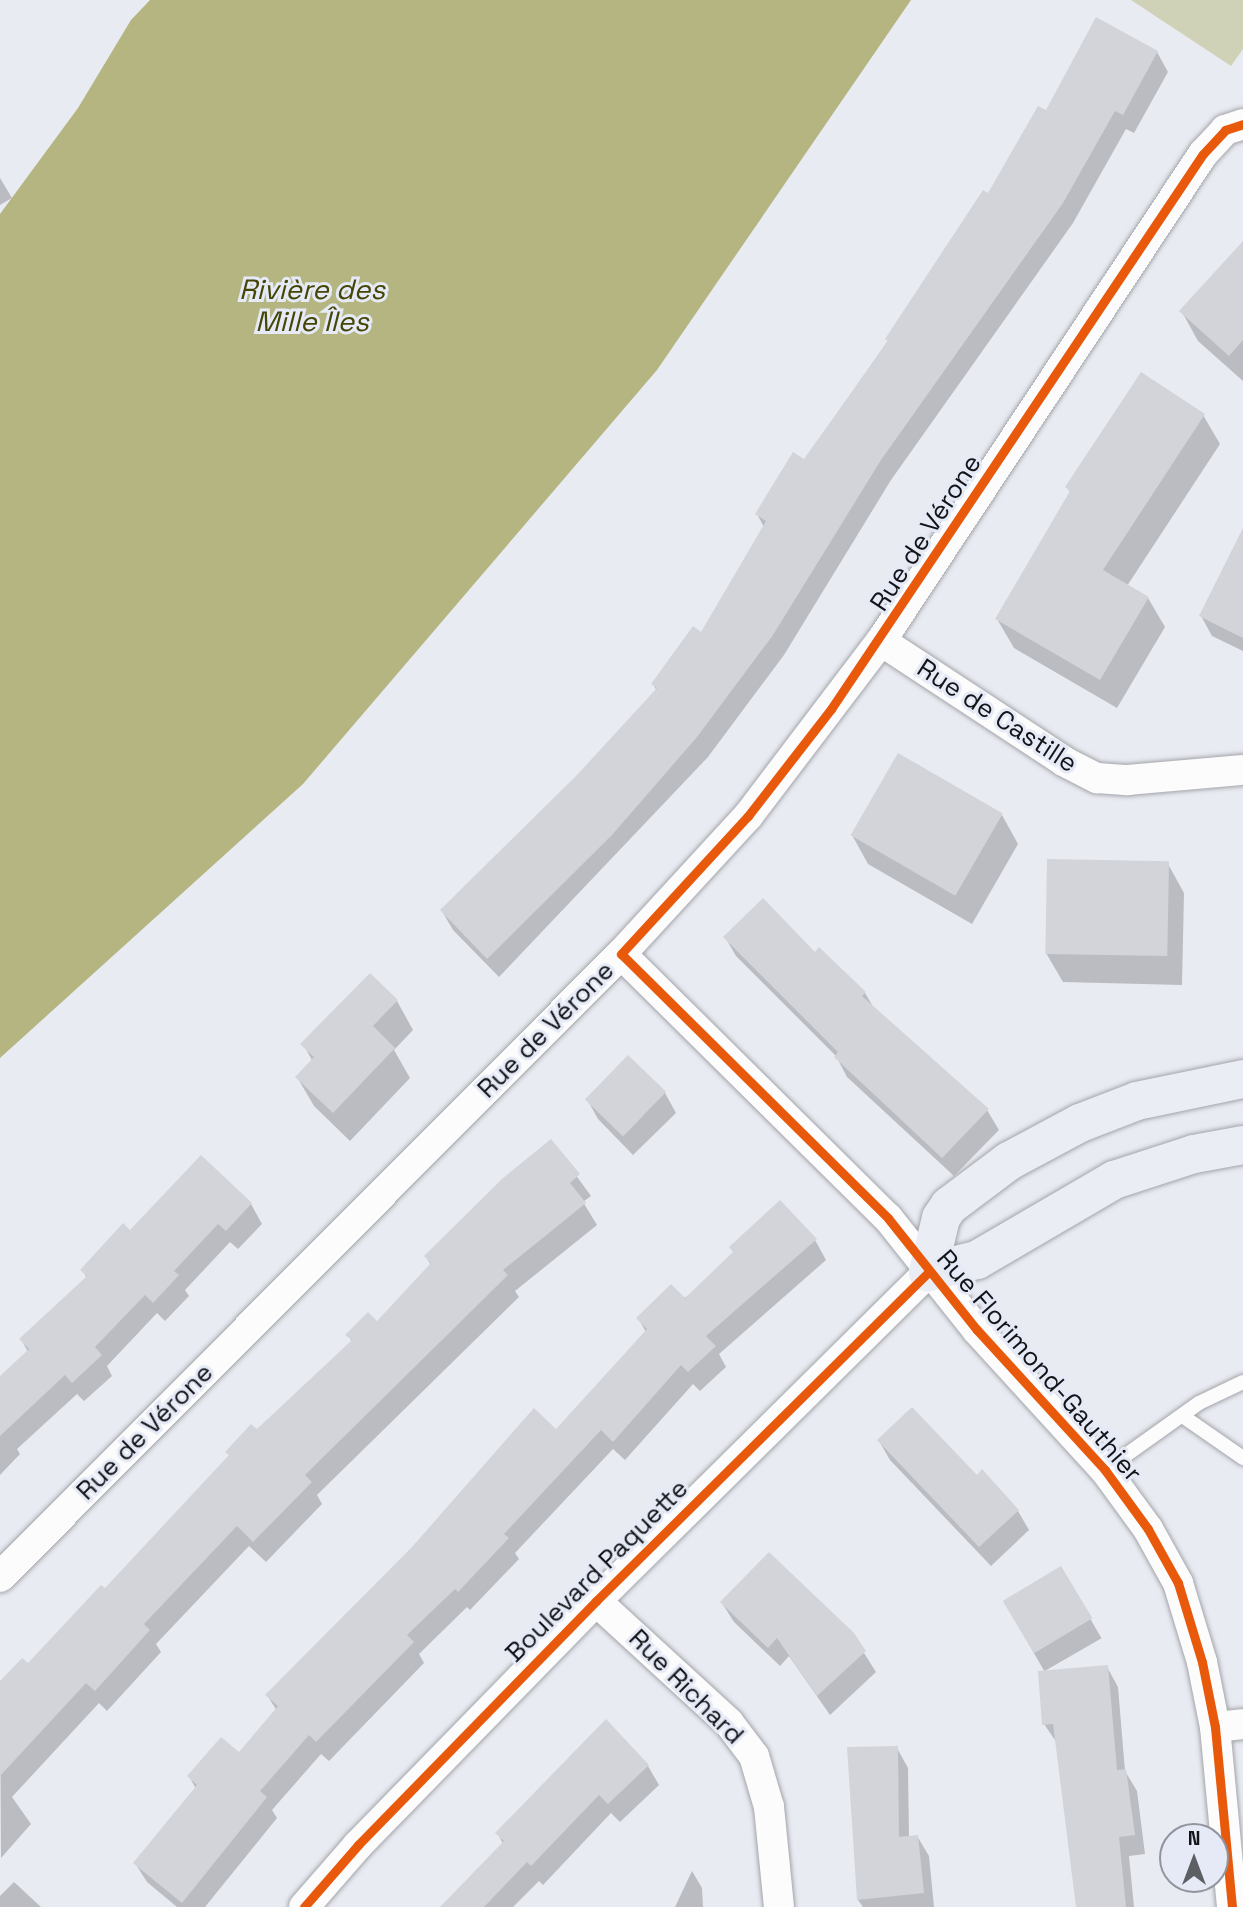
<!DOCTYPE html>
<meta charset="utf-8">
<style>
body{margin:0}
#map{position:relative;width:1243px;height:1907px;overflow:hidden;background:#e9ebf2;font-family:"Space Grotesk",sans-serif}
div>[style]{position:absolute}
.green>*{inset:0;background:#cfd2b6}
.water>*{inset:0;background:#b4b580}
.shadow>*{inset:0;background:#0003;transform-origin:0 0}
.building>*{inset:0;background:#d2d4d9;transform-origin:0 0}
.roads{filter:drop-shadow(0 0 2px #a3a5aa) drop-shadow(0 0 2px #a3a5aa)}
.lane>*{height:14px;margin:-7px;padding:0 7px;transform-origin:7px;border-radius:7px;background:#fcfcfd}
.street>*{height:30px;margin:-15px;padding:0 15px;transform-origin:15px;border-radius:15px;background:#fcfcfd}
.highway>*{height:38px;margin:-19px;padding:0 19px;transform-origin:19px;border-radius:19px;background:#eaedf4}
.cycleway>*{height:9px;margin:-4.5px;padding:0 4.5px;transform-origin:4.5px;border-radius:4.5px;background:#e8590c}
span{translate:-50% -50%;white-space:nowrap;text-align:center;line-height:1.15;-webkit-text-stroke:6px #e5eaf6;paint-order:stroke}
.street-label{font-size:26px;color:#121418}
.water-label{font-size:28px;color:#454505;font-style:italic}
.north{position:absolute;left:1159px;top:1823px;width:70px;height:70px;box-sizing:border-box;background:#e5eaf6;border:2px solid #91949d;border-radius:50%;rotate:0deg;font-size:19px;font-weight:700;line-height:28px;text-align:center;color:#121418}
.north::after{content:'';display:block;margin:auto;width:24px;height:32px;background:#5d5f64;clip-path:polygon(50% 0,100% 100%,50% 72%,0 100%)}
</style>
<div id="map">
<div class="green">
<i style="clip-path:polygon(1131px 0,1243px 0,1243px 49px,1231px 66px)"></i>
</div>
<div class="water">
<i style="clip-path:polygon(150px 0,911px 0,657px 370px,303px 784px,0 1058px,0 214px,78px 108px,131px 20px)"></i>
</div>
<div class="shadow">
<i style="clip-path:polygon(1157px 52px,1168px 72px,1134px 133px,1126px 129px,1073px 223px,891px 480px,784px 655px,708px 757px,499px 977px,453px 930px,442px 911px,578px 776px,657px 691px,653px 684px,702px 635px,764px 527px,757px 514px,804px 461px,989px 196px)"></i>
<i style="clip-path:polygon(0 178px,12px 198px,0 205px)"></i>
<i style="clip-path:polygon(1243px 244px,1243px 381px,1198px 341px,1182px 312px)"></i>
<i style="clip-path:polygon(1203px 415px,1220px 444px,1127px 586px,1148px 598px,1165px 627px,1117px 708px,1014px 648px,997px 619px,1071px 493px,1067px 488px)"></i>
<i style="clip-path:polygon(1243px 571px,1243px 651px,1212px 636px,1201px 616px)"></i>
<i style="clip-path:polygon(1002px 815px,1018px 844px,972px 924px,868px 864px,852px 835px)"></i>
<i style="clip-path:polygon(1168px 864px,1184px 893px,1182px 985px,1063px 982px,1046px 953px)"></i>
<i style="clip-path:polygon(725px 937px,815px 955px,865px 993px,875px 1010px,987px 1110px,999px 1130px,954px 1176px,847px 1077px,836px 1056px,736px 956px)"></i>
<i style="clip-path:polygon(397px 1001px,413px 1030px,394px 1050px,410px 1078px,350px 1141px,314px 1106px,297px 1077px,313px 1062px,303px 1044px)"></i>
<i style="clip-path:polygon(665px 1093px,676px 1113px,633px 1155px,598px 1119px,587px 1099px)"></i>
<i style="clip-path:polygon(551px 1141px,591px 1196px,583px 1202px,597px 1225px,515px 1291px,519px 1297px,317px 1495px,322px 1504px,266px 1562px,249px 1546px,156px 1644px,161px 1652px,107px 1711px,99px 1703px,12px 1797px,31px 1824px,1px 1858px,0 1683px,28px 1666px,105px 1591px,257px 1432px,352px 1342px,348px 1335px,377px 1323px,431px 1265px,426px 1257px)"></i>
<i style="clip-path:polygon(251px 1204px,262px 1224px,238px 1249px,230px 1242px,185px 1290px,189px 1296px,165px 1321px,157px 1313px,107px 1366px,112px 1376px,84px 1401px,77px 1394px,17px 1449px,20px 1454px,0 1475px,0 1379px,28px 1352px,21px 1339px,87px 1278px,82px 1270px,130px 1232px)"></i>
<i style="clip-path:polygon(815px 1240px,826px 1260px,719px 1354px,726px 1367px,700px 1391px,693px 1384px,625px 1460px,613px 1449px,515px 1553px,519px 1559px,470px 1610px,467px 1607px,419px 1654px,424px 1663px,329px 1761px,321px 1754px,272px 1810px,277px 1818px,205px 1907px,177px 1907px,147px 1882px,135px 1863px,196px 1789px,189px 1776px,239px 1754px,277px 1711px,267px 1695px,556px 1431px,646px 1332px,638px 1318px)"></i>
<i style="clip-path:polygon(879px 1441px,976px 1477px,1018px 1511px,1029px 1530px,991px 1566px,890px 1460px)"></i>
<i style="left:1061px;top:1568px;width:81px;height:66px;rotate:60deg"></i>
<i style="clip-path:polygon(722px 1603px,852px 1634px,876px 1672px,830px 1715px,789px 1656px,780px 1666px,734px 1622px)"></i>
<i style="clip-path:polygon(1107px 1667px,1118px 1687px,1125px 1771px,1137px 1791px,1145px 1854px,1129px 1856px,1134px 1907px,1077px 1907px,1057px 1743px,1044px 1724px)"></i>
<i style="clip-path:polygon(897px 1748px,908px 1768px,909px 1837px,917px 1836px,929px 1856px,934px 1907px,863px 1907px,858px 1900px)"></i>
<i style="clip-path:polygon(648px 1766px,659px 1785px,620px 1822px,611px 1813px,543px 1885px,539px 1881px,513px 1907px,443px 1907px,504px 1845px,497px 1833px)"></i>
<i style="clip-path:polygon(692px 1871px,702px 1888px,703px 1907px,675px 1907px)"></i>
<i style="clip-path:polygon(14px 1882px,41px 1907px,0 1907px,0 1896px)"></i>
</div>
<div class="building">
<i style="clip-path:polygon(1096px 17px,1158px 51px,1123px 115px,1115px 111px,1063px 203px,881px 460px,773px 635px,697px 737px,612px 835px,487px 959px,440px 910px,577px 775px,657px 688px,651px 684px,693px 626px,701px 632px,766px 521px,755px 514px,793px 452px,804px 459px,888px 341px,885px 339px,983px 190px,988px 193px,1038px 106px,1046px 110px)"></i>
<i style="clip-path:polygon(1243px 241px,1243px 340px,1229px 356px,1179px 311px)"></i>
<i style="clip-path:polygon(1141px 372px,1205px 414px,1103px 570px,1149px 597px,1100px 680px,995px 619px,1070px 491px,1065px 487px)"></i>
<i style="clip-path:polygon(1243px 528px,1243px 638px,1199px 616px)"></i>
<i style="left:898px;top:753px;width:121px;height:95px;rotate:30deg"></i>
<i style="left:1047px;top:859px;width:122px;height:95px;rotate:1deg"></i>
<i style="clip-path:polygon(763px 898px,815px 952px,819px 947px,866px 992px,862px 996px,989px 1109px,942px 1158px,834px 1057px,838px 1052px,723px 937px)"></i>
<i style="clip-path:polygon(370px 973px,398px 1000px,373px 1026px,395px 1048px,333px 1113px,295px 1077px,314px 1057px,300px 1044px)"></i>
<i style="left:628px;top:1055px;width:53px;height:62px;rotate:44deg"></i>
<i style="clip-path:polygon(551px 1139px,580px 1174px,570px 1183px,586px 1203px,503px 1270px,508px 1275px,305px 1475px,312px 1482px,253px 1542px,237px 1526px,144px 1624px,150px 1630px,95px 1691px,86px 1683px,0 1776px,0 1681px,22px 1658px,28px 1663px,101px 1585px,105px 1588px,229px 1455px,225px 1452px,251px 1424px,257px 1429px,352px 1340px,345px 1335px,368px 1312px,377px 1321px,431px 1263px,424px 1256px,502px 1179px)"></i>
<i style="clip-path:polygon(201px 1155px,252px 1203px,226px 1231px,218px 1224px,174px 1271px,179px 1275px,153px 1303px,145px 1295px,95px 1347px,102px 1355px,72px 1383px,65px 1375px,0 1436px,0 1376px,29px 1349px,19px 1339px,87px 1276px,80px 1270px,123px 1223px,130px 1230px)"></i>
<i style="clip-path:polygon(780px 1200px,817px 1239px,706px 1336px,716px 1346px,688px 1372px,681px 1365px,613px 1442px,601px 1430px,504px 1534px,509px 1538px,458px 1592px,455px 1589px,407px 1635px,414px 1642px,316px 1742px,309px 1735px,260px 1791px,267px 1797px,182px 1903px,133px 1863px,197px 1785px,187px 1776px,221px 1737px,239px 1752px,278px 1706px,265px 1695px,412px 1547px,534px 1408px,556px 1429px,647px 1329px,636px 1318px,671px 1284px,685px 1298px,733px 1252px,729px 1247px)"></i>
<i style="clip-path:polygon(912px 1407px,977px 1475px,982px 1469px,1019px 1510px,979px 1547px,877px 1440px)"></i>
<i style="clip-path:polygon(769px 1552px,854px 1633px,866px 1651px,817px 1696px,777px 1638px,768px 1648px,720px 1602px)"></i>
<i style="left:1061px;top:1566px;width:61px;height:68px;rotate:59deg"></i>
<i style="clip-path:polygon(1108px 1665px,1117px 1770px,1126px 1769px,1135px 1835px,1119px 1837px,1126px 1907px,1076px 1907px,1053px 1724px,1042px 1725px,1038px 1671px)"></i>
<i style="clip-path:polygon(606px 1719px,649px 1765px,608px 1804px,599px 1795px,531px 1866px,527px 1862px,484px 1907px,440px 1907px,504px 1841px,495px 1833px)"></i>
<i style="clip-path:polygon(898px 1746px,899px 1837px,918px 1835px,924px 1893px,857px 1900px,847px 1747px)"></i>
</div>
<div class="roads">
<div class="lane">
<i style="left:1184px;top:1417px;width:72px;rotate:34.8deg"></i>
<i style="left:1105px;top:1470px;width:115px;rotate:-35.5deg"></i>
<i style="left:1199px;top:1403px;width:49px;rotate:-25.5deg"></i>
</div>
<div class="street">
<i style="left:881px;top:641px;width:220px;rotate:33.3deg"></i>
<i style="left:1065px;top:762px;width:36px;rotate:27deg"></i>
<i style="left:1097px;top:778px;width:31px;rotate:4deg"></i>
<i style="left:1128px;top:780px;width:115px;rotate:-5deg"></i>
<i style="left:621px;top:954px;width:375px;rotate:44.7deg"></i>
<i style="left:888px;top:1218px;width:143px;rotate:51.5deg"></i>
<i style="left:977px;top:1330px;width:190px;rotate:47.6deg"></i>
<i style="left:1105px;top:1470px;width:73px;rotate:53.9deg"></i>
<i style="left:1148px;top:1529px;width:62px;rotate:60.9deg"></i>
<i style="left:1178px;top:1583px;width:83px;rotate:73.1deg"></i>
<i style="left:1202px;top:1662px;width:66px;rotate:78.7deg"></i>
<i style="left:1215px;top:1727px;width:181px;rotate:84.6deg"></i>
<i style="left:0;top:1577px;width:880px;rotate:-45.09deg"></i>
<i style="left:621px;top:954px;width:188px;rotate:-47.4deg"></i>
<i style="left:748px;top:816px;width:220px;rotate:-52.8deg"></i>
<i style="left:881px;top:641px;width:584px;rotate:-56.53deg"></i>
<i style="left:1203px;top:154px;width:33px;rotate:-47deg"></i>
<i style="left:1225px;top:130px;width:19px;rotate:-18deg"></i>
<i style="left:596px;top:1601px;width:180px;rotate:42.5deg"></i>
<i style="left:729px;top:1723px;width:41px;rotate:52.9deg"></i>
<i style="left:754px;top:1756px;width:53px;rotate:73.6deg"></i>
<i style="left:769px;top:1807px;width:100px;rotate:84.3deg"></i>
<i style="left:1215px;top:1727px;width:28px;rotate:-6deg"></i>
<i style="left:304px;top:1907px;width:82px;rotate:-48.9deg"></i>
<i style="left:358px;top:1845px;width:341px;rotate:-45.7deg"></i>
<i style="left:596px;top:1601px;width:467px;rotate:-44.7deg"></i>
</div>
<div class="highway">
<i style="left:1243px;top:1079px;width:108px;rotate:168.3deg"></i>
<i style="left:1137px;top:1101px;width:61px;rotate:158.9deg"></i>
<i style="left:1080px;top:1123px;width:81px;rotate:151.8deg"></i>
<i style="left:1009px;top:1161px;width:75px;rotate:143.1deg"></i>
<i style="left:949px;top:1206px;width:14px;rotate:124deg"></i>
<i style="left:941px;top:1218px;width:56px;rotate:103.5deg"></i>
<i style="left:928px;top:1272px;width:50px;rotate:-13.8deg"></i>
<i style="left:977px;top:1260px;width:159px;rotate:-30.3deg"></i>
<i style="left:1114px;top:1180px;width:84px;rotate:-18deg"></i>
<i style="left:1194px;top:1154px;width:50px;rotate:-10.4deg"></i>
</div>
</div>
<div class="cycleway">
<i style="left:304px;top:1907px;width:82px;rotate:-48.9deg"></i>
<i style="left:358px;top:1845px;width:341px;rotate:-45.7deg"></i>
<i style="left:596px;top:1601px;width:467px;rotate:-44.7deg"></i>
<i style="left:1232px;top:1907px;width:181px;rotate:-95.4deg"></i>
<i style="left:1215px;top:1727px;width:66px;rotate:-101.3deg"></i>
<i style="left:1202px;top:1662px;width:83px;rotate:-106.9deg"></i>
<i style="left:1178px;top:1583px;width:62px;rotate:-119.1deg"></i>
<i style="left:1148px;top:1529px;width:73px;rotate:-126.1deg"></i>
<i style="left:1105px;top:1470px;width:190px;rotate:-132.4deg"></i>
<i style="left:977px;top:1330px;width:143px;rotate:-128.5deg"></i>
<i style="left:888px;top:1218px;width:375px;rotate:-135.3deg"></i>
<i style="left:621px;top:954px;width:188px;rotate:-47.4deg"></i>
<i style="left:748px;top:816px;width:135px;rotate:-52.2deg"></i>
<i style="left:831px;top:709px;width:668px;rotate:-56.17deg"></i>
<i style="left:1203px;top:154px;width:33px;rotate:-47deg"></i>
<i style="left:1225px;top:130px;width:19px;rotate:-18deg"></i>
</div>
<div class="street-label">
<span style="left:926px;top:533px;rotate:-57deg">Rue de Vérone</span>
<span style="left:997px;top:716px;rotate:33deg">Rue de Castille</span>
<span style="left:546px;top:1030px;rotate:-45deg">Rue de Vérone</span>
<span style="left:1039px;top:1366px;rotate:49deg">Rue Florimond-Gauthier</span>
<span style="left:145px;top:1432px;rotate:-45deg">Rue de Vérone</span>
<span style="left:597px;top:1571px;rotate:-45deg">Boulevard Paquette</span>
<span style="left:686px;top:1687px;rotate:45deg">Rue Richard</span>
</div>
<div class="water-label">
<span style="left:312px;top:305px">Rivière des<br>Mille Îles</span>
</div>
<div class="north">N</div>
</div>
